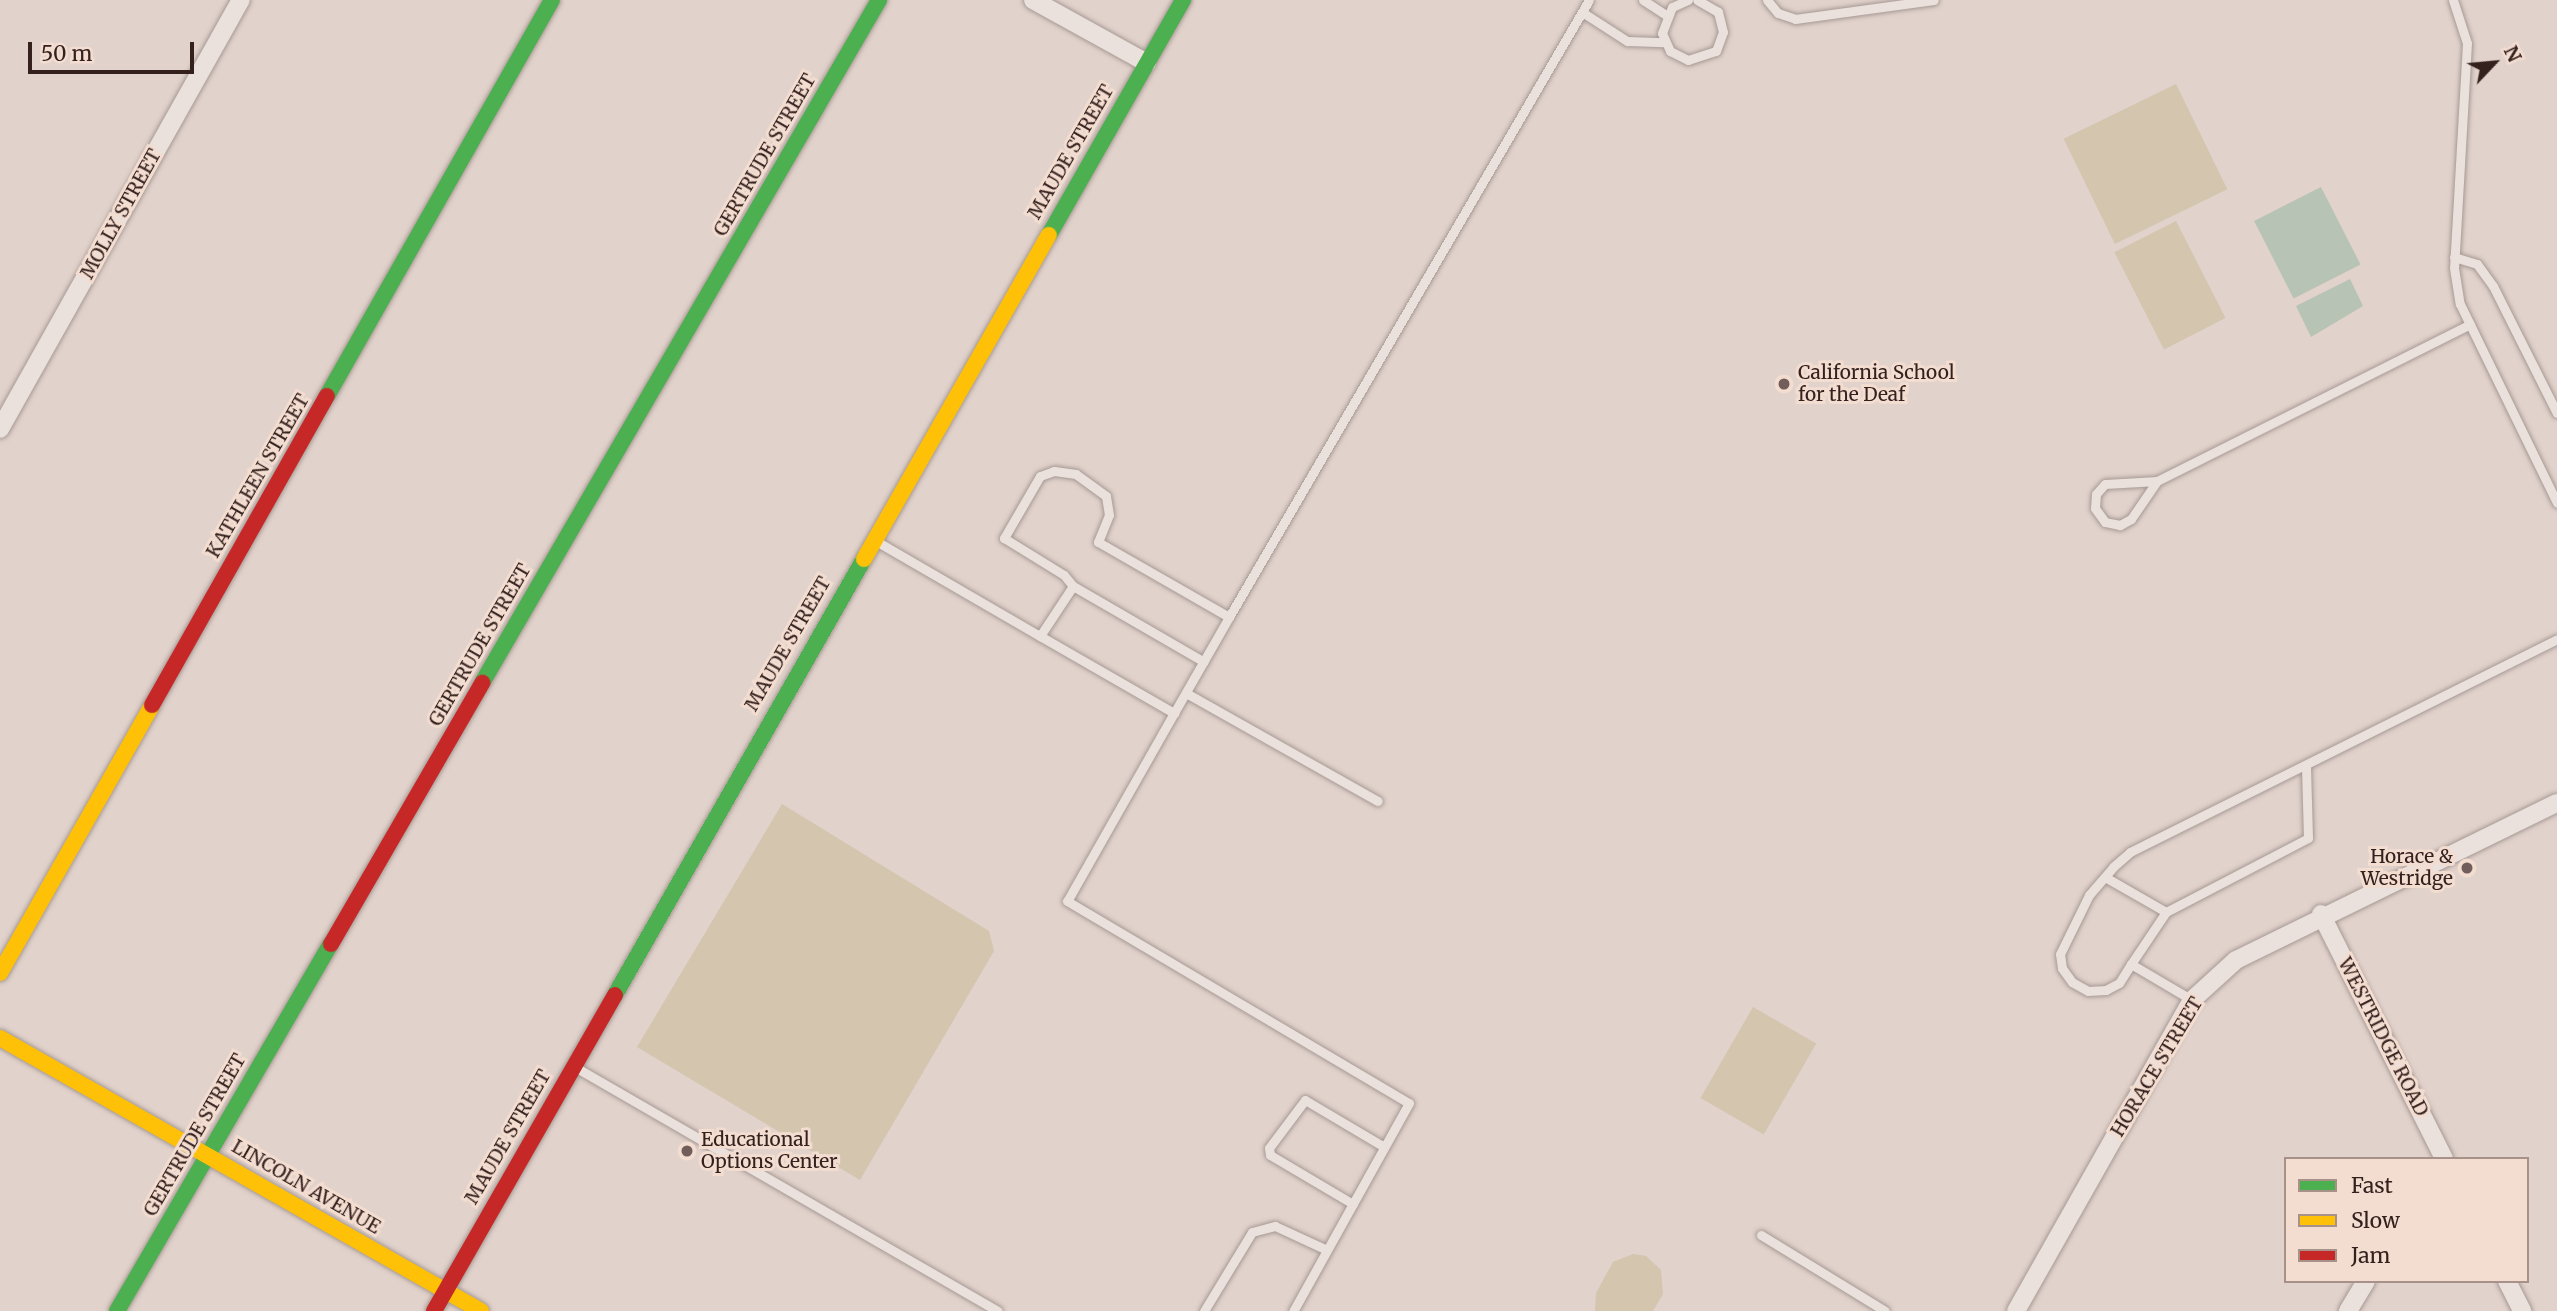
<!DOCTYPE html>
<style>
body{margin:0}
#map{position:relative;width:2557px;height:1311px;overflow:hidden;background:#e1d2cb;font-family:Merriweather,serif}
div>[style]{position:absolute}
.green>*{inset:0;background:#d3c5ae;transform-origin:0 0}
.water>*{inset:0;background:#b6c3b5;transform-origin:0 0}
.roads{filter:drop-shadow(0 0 2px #a69994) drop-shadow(0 0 2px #a69994)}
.lane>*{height:9px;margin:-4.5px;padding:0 4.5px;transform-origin:4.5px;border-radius:4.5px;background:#eae0dc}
.street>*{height:18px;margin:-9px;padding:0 9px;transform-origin:9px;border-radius:9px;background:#eae0dc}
.fast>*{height:16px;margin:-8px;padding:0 8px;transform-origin:8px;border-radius:8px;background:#4caf50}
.slow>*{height:16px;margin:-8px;padding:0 8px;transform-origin:8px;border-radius:8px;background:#ffc107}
.jam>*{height:16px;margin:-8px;padding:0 8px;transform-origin:8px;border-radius:8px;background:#c62828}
.dots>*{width:19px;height:19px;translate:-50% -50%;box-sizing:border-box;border:4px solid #f3dcd0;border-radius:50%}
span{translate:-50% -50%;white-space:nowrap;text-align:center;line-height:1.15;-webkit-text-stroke:6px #f3dcd0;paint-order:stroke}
.street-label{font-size:19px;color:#34201d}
.poi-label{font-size:19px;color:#34201d}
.left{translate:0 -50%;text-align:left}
.right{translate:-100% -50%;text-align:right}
.legend{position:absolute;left:2284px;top:1157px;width:245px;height:126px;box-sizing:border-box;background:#f3dcd0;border:2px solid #a79188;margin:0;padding:9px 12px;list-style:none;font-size:21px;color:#34201d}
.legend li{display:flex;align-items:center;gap:14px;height:35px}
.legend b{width:35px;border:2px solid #a79188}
.north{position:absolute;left:2459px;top:28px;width:70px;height:70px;-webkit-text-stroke:5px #f3dcd0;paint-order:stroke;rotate:64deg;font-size:19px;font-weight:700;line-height:28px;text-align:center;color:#34201d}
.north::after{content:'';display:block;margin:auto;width:24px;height:32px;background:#34201d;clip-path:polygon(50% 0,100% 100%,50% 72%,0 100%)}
.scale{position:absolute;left:28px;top:42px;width:166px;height:32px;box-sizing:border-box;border:4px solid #34201d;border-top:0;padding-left:9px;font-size:21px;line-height:24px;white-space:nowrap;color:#34201d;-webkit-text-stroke:5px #f3dcd0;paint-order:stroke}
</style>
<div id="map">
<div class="green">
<i style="left:2176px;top:84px;width:117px;height:125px;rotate:64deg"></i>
<i style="left:2176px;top:221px;width:109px;height:69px;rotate:63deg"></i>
<i style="clip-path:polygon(782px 804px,989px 931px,994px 951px,860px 1180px,637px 1047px)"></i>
<i style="left:1753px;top:1007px;width:73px;height:105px;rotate:30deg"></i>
<i style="clip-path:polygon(1633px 1254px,1646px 1256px,1661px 1270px,1663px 1294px,1653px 1311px,1595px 1311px,1596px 1293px,1613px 1262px)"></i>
</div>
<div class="water">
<i style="left:2321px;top:187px;width:87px;height:75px;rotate:63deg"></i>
<i style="clip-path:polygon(2350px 279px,2363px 306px,2311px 337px,2296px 306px)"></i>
</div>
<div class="roads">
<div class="lane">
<i style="left:1643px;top:0;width:27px;rotate:33deg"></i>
<i style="left:1688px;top:0;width:17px;rotate:156deg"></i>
<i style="left:1672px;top:7px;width:28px;rotate:111deg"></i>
<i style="left:1662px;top:33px;width:20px;rotate:66deg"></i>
<i style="left:1670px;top:51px;width:20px;rotate:27deg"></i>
<i style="left:1688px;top:60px;width:29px;rotate:-18deg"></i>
<i style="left:1716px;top:51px;width:20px;rotate:-70deg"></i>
<i style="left:1723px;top:32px;width:21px;rotate:-104deg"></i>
<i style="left:1718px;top:12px;width:24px;rotate:-150deg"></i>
<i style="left:1767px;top:0;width:17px;rotate:50deg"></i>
<i style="left:1778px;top:13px;width:18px;rotate:19deg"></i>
<i style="left:1795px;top:19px;width:140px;rotate:-7.8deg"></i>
<i style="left:2453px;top:0;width:45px;rotate:72deg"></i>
<i style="left:2467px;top:43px;width:225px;rotate:93.3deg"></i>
<i style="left:2454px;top:268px;width:36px;rotate:81deg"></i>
<i style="left:2460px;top:304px;width:221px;rotate:64deg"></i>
<i style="left:1582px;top:12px;width:54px;rotate:32.8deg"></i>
<i style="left:1627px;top:41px;width:37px;rotate:2deg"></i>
<i style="left:2454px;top:257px;width:24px;rotate:17deg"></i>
<i style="left:2477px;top:264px;width:27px;rotate:54deg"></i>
<i style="left:2493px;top:286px;width:142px;rotate:63.3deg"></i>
<i style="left:2157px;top:481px;width:46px;rotate:124.4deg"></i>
<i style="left:2131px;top:519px;width:13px;rotate:151deg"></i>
<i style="left:2120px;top:525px;width:15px;rotate:-169deg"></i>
<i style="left:2105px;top:522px;width:17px;rotate:-126deg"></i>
<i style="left:2095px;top:508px;width:14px;rotate:-86deg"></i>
<i style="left:2096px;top:494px;width:13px;rotate:-48deg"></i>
<i style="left:2105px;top:484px;width:52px;rotate:-3.3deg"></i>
<i style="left:2157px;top:481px;width:350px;rotate:-26.6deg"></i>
<i style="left:876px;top:541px;width:190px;rotate:30.1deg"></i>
<i style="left:1040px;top:636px;width:155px;rotate:29.9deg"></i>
<i style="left:1174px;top:713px;width:111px;rotate:-60.2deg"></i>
<i style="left:1229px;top:617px;width:151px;rotate:-150.2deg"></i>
<i style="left:1098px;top:542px;width:29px;rotate:-68deg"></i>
<i style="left:1109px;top:515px;width:19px;rotate:-99deg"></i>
<i style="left:1106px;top:496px;width:37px;rotate:-144deg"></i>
<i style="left:1076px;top:474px;width:22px;rotate:-172deg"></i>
<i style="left:1054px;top:471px;width:15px;rotate:160deg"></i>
<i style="left:1040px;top:476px;width:72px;rotate:120.1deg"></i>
<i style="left:1004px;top:538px;width:70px;rotate:31.7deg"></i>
<i style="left:1064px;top:575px;width:14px;rotate:51deg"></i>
<i style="left:1073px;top:586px;width:60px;rotate:123.4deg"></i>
<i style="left:1073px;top:586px;width:151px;rotate:30.1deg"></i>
<i style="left:1229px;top:617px;width:714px;rotate:-59.74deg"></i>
<i style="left:1186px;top:693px;width:220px;rotate:29.4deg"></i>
<i style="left:1174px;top:713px;width:216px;rotate:119.6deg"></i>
<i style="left:1067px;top:901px;width:397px;rotate:30.6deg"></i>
<i style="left:1409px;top:1103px;width:238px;rotate:119.1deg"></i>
<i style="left:2105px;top:877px;width:70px;rotate:29.8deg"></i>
<i style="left:2131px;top:964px;width:63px;rotate:-56.1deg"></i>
<i style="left:2166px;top:912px;width:160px;rotate:-27.5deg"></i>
<i style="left:2308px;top:838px;width:73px;rotate:-91.6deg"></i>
<i style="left:2192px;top:1000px;width:71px;rotate:-149.5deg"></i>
<i style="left:2131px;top:964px;width:22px;rotate:122deg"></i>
<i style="left:2119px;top:983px;width:15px;rotate:152deg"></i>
<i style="left:2106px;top:990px;width:18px;rotate:177deg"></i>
<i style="left:2088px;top:991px;width:18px;rotate:-151deg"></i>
<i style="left:2072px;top:982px;width:17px;rotate:-126deg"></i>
<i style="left:2062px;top:968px;width:14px;rotate:-98deg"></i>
<i style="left:2060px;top:954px;width:66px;rotate:-63.8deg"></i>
<i style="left:2089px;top:895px;width:37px;rotate:-49deg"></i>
<i style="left:2113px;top:867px;width:23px;rotate:-41deg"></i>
<i style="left:2130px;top:852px;width:477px;rotate:-26.5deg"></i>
<i style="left:575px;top:1067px;width:488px;rotate:30deg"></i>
<i style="left:1353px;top:1204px;width:96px;rotate:-149.4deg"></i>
<i style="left:1270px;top:1155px;width:7px;rotate:-98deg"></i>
<i style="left:1269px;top:1148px;width:60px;rotate:-53.1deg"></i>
<i style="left:1305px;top:1100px;width:92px;rotate:30.7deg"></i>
<i style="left:1761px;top:1235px;width:145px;rotate:31.5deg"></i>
<i style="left:1204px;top:1311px;width:92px;rotate:-58.7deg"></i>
<i style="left:1252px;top:1232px;width:24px;rotate:-15deg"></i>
<i style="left:1275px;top:1226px;width:57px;rotate:24.8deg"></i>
</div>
<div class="street">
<i style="left:1033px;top:0;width:130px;rotate:28.9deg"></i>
<i style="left:0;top:429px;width:492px;rotate:-60.7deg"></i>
<i style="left:2321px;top:914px;width:274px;rotate:63.3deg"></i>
<i style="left:2507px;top:1281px;width:34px;rotate:63deg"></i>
<i style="left:2016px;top:1311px;width:357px;rotate:-60.5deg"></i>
<i style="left:2192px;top:1000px;width:59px;rotate:-42.3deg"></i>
<i style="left:2236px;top:960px;width:357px;rotate:-26.1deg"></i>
<i style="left:2348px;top:1311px;width:35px;rotate:-59deg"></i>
</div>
<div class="fast">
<i style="left:1049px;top:235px;width:271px;rotate:-60.3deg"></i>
<i style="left:327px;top:396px;width:455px;rotate:-60.4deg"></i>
<i style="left:482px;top:683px;width:790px;rotate:-59.83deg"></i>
<i style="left:615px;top:995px;width:502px;rotate:-60.27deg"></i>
<i style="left:117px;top:1311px;width:425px;rotate:-59.8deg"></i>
</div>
<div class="slow">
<i style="left:864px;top:559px;width:373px;rotate:-60.3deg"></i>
<i style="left:0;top:973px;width:308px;rotate:-60.4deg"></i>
<i style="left:0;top:1038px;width:553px;rotate:29.58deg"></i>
</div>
<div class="jam">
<i style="left:152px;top:705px;width:355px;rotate:-60.5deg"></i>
<i style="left:331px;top:944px;width:302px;rotate:-59.9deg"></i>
<i style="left:434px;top:1311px;width:364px;rotate:-60.2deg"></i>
</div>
</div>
<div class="dots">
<i style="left:1784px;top:384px;background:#715e5a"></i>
<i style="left:2467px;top:868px;background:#715e5a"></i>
<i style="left:687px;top:1151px;background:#715e5a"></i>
</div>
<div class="street-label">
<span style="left:1071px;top:152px;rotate:-60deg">MAUDE STREET</span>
<span style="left:765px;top:155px;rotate:-60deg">GERTRUDE STREET</span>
<span style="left:121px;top:214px;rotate:-61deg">MOLLY STREET</span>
<span style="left:258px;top:476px;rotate:-60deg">KATHLEEN STREET</span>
<span style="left:788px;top:644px;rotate:-60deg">MAUDE STREET</span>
<span style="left:480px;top:645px;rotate:-60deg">GERTRUDE STREET</span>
<span style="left:2383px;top:1037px;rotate:63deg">WESTRIDGE ROAD</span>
<span style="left:2157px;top:1067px;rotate:-59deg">HORACE STREET</span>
<span style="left:195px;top:1135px;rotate:-60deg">GERTRUDE STREET</span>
<span style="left:508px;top:1137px;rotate:-60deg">MAUDE STREET</span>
<span style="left:306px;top:1187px;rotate:30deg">LINCOLN AVENUE</span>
</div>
<div class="poi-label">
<span class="left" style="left:1798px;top:384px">California School<br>for the Deaf</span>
<span class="right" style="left:2453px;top:868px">Horace &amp;<br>Westridge</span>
<span class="left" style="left:701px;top:1151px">Educational<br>Options Center</span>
</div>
<ul class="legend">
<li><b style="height:9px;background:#4caf50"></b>Fast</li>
<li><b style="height:9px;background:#ffc107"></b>Slow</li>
<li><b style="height:9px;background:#c62828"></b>Jam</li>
</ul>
<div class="north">N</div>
<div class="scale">50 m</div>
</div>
